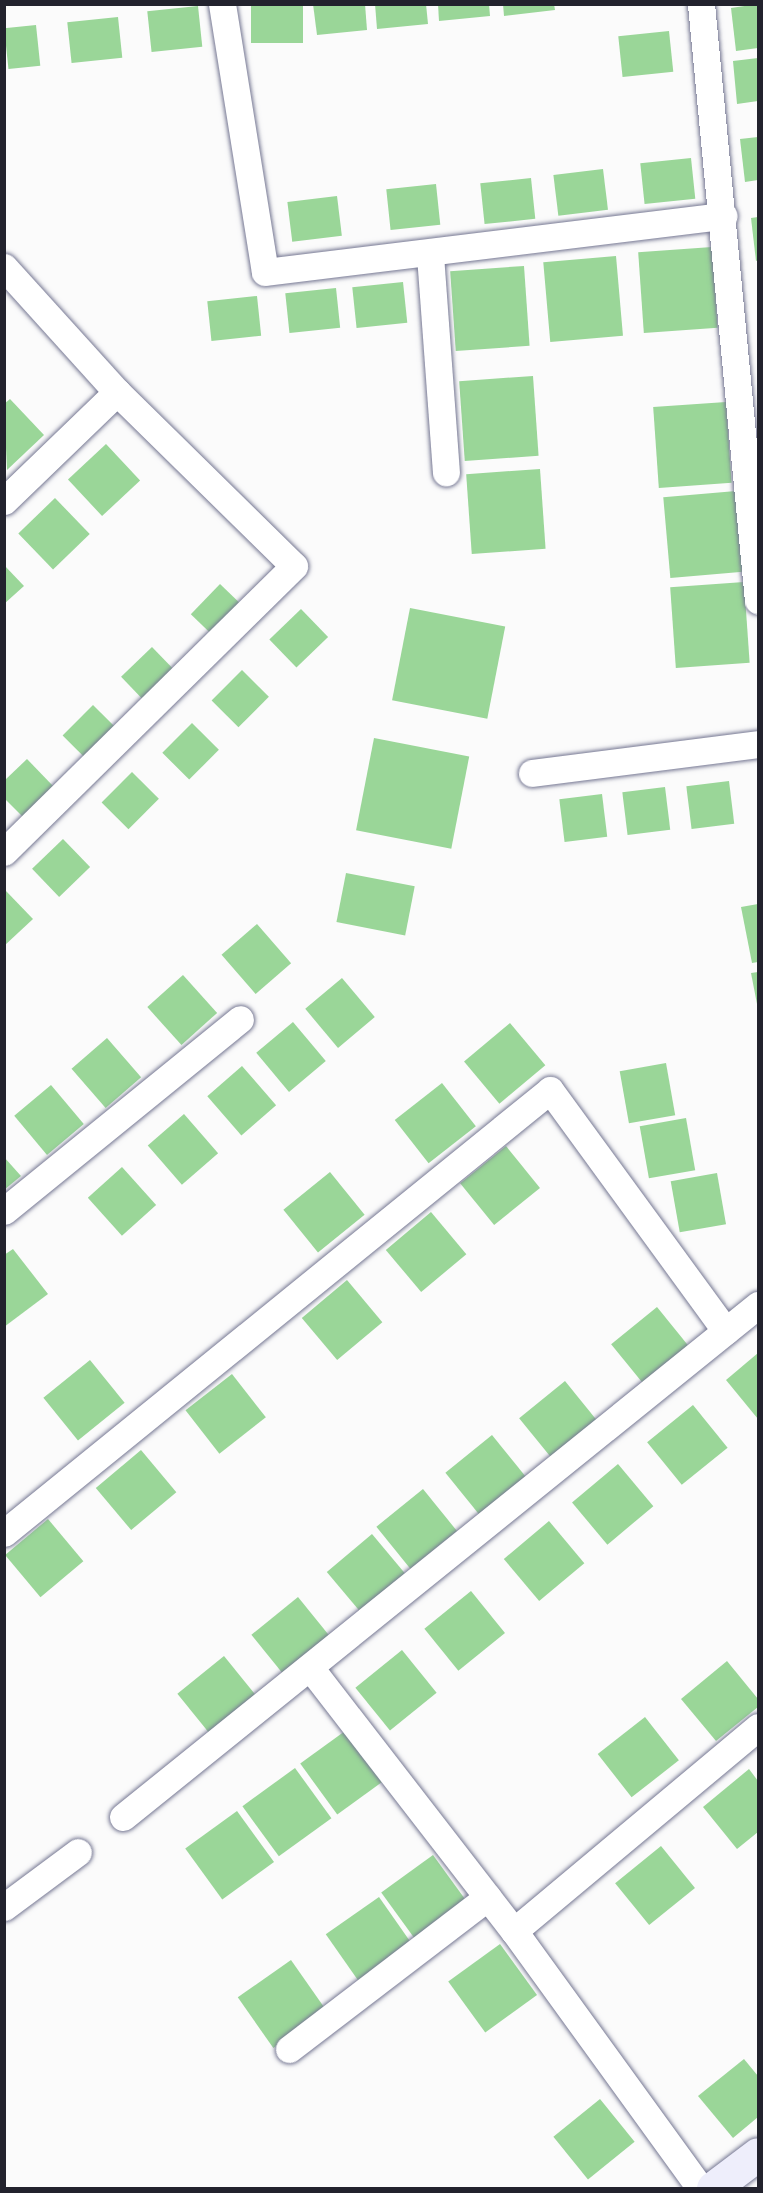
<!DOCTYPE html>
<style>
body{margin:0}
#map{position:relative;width:763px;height:2193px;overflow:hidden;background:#fbfbfb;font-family:"Libre Baskerville",serif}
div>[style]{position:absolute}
.building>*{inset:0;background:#9ad698;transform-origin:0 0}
.roads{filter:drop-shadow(0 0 2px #767893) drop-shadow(0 0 2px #767893)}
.street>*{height:27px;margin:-13.5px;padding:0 13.5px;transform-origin:13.5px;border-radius:13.5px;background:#fff}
.secondary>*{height:33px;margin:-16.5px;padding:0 16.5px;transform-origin:16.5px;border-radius:16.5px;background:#eeeefb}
span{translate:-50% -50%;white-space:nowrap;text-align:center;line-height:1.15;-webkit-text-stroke:4.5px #fff;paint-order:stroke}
.frame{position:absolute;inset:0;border:6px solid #22222d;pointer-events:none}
</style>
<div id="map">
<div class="building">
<i style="left:251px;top:4px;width:52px;height:39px"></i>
<i style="clip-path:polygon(313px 4px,365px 4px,367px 30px,317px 35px)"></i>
<i style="clip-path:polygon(375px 4px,426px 4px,428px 24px,377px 29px)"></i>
<i style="clip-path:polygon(438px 4px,489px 4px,490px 16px,439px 21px)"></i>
<i style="clip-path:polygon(503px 4px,554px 4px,555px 10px,504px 16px)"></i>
<i style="clip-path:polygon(758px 4px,758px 48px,736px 51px,731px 8px)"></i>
<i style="left:198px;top:6px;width:41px;height:51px;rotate:84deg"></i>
<i style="left:118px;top:17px;width:41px;height:51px;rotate:84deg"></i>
<i style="left:36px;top:25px;width:41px;height:32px;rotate:84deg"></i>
<i style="left:669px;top:31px;width:41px;height:51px;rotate:84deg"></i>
<i style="clip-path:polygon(758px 58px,758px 101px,737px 104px,733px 61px)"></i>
<i style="clip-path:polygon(758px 137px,758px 180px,745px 182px,740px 139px)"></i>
<i style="left:691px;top:158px;width:41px;height:51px;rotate:84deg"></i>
<i style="left:603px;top:169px;width:41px;height:50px;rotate:83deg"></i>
<i style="left:531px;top:178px;width:41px;height:51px;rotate:84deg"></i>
<i style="left:436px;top:184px;width:41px;height:50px;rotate:84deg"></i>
<i style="left:337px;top:196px;width:40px;height:50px;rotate:83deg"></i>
<i style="clip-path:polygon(758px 217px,758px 260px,756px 261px,751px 218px)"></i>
<i style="left:712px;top:247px;width:81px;height:74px;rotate:86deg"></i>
<i style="left:616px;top:256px;width:80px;height:73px;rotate:85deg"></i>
<i style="left:524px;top:266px;width:80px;height:74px;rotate:86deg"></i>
<i style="left:403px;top:282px;width:41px;height:51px;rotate:84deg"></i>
<i style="left:336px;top:288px;width:40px;height:51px;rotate:84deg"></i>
<i style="left:257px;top:296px;width:40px;height:50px;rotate:84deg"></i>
<i style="left:533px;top:376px;width:80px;height:74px;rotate:86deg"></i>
<i style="clip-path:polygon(10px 399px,44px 435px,7px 470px,4px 404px)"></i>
<i style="left:726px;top:402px;width:81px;height:73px;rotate:86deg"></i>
<i style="left:106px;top:444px;width:50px;height:52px;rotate:47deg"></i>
<i style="left:540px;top:469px;width:80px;height:74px;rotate:86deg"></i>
<i style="left:736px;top:491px;width:81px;height:73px;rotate:85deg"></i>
<i style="left:55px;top:498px;width:50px;height:51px;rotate:46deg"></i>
<i style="clip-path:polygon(4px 565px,24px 586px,4px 604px)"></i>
<i style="left:744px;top:582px;width:81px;height:74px;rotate:86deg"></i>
<i style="left:220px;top:584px;width:39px;height:42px;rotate:44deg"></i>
<i style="left:410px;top:608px;width:97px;height:94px;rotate:11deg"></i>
<i style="left:301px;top:609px;width:39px;height:44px;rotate:46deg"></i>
<i style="left:152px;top:647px;width:39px;height:43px;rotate:46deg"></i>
<i style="left:242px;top:670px;width:38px;height:43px;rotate:45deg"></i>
<i style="left:93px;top:705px;width:38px;height:43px;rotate:45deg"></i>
<i style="left:192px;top:723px;width:38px;height:42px;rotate:45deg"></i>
<i style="left:374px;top:738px;width:97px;height:94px;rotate:11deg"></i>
<i style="clip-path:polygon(27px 759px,54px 787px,23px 817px,4px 798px,4px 781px)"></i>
<i style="left:132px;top:772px;width:38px;height:43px;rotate:45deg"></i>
<i style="left:729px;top:781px;width:43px;height:43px;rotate:83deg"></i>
<i style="left:665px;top:787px;width:43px;height:43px;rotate:83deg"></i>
<i style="left:602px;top:794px;width:43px;height:43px;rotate:83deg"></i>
<i style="left:63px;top:839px;width:39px;height:43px;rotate:46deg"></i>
<i style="left:346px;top:873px;width:70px;height:50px;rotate:11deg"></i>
<i style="clip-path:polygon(6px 891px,33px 919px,4px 946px,4px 893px)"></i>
<i style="clip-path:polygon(758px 904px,758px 962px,752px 963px,741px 907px)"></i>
<i style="left:257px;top:924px;width:52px;height:47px;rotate:49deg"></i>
<i style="clip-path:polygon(758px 972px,758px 1003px,757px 1004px,751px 973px)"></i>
<i style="left:183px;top:975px;width:51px;height:48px;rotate:48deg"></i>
<i style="left:342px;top:978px;width:51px;height:48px;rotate:50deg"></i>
<i style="left:293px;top:1022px;width:51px;height:48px;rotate:50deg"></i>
<i style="left:510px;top:1023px;width:55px;height:60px;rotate:50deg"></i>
<i style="left:107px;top:1038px;width:52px;height:47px;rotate:49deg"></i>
<i style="left:666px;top:1063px;width:53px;height:47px;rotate:80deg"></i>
<i style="left:242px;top:1066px;width:52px;height:46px;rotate:49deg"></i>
<i style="left:442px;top:1083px;width:55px;height:60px;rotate:52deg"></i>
<i style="left:51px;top:1085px;width:51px;height:48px;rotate:50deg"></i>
<i style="left:184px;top:1114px;width:52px;height:48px;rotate:49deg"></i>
<i style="left:686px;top:1118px;width:53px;height:47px;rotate:80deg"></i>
<i style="left:506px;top:1146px;width:54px;height:59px;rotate:51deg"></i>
<i style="clip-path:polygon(4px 1157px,21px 1176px,4px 1190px)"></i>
<i style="left:122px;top:1167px;width:51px;height:46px;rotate:48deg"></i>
<i style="left:330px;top:1172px;width:55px;height:60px;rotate:51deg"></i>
<i style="left:717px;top:1173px;width:52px;height:47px;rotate:80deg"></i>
<i style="left:431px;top:1212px;width:55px;height:59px;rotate:50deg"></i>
<i style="clip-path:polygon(13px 1249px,48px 1294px,4px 1327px,4px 1255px)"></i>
<i style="left:347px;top:1280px;width:55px;height:59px;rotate:50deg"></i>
<i style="left:657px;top:1307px;width:55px;height:59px;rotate:51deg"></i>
<i style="clip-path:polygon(758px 1353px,758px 1419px,726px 1380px)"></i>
<i style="left:90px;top:1360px;width:55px;height:60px;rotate:51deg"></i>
<i style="left:232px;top:1374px;width:55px;height:59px;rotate:52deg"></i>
<i style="left:565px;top:1381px;width:55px;height:59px;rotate:51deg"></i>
<i style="left:693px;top:1405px;width:55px;height:59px;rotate:51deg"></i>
<i style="left:492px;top:1435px;width:55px;height:60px;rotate:51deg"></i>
<i style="left:141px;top:1450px;width:55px;height:59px;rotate:50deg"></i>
<i style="left:618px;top:1464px;width:55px;height:60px;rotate:50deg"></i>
<i style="left:423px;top:1489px;width:54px;height:60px;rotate:51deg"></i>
<i style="left:48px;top:1519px;width:55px;height:56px;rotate:50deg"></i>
<i style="left:549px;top:1521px;width:55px;height:59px;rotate:50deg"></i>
<i style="left:372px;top:1534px;width:55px;height:59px;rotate:50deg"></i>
<i style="left:471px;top:1591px;width:54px;height:60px;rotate:51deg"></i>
<i style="left:298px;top:1597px;width:55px;height:60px;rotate:51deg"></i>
<i style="left:402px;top:1650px;width:55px;height:60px;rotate:51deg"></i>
<i style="left:224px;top:1656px;width:55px;height:60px;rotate:51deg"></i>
<i style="clip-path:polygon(727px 1661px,758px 1699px,758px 1707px,716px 1741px,681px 1699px)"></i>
<i style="left:645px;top:1717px;width:55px;height:60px;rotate:52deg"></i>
<i style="left:352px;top:1726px;width:63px;height:64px;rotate:54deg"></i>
<i style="left:295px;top:1768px;width:62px;height:65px;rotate:54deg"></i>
<i style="clip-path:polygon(749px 1769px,758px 1781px,758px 1832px,737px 1849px,703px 1807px)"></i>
<i style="left:237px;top:1811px;width:63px;height:64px;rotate:54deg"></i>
<i style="left:661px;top:1846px;width:54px;height:59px;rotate:51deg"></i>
<i style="left:433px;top:1855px;width:63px;height:64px;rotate:54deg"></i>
<i style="left:379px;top:1897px;width:62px;height:65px;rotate:55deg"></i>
<i style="left:500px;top:1944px;width:63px;height:64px;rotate:54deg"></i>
<i style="left:291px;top:1960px;width:62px;height:65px;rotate:55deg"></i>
<i style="clip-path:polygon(744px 2059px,758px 2076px,758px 2117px,733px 2138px,698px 2096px)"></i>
<i style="left:600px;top:2099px;width:55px;height:60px;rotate:51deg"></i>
</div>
<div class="roads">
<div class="street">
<i style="left:222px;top:4px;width:271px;rotate:80.9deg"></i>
<i style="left:265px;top:272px;width:462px;rotate:-7deg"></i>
<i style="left:701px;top:4px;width:599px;rotate:84.54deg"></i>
<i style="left:430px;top:255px;width:218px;rotate:85.8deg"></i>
<i style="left:4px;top:267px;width:169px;rotate:47.9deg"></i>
<i style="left:117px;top:392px;width:248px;rotate:44.5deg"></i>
<i style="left:294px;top:566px;width:407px;rotate:135.4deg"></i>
<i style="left:4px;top:501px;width:157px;rotate:-44deg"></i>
<i style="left:532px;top:773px;width:228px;rotate:-7.3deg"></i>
<i style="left:4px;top:1211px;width:304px;rotate:-39.1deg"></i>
<i style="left:4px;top:1533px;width:703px;rotate:-39.05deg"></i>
<i style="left:550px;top:1090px;width:298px;rotate:53.9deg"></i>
<i style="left:312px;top:1670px;width:330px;rotate:52.3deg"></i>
<i style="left:514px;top:1931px;width:317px;rotate:54.1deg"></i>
<i style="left:123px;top:1817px;width:816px;rotate:-38.88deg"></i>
<i style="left:4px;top:1907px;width:92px;rotate:-36.6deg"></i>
<i style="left:514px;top:1931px;width:318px;rotate:-39.9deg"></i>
<i style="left:289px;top:2049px;width:250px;rotate:-37.4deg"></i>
</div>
<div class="secondary">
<i style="left:713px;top:2188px;width:56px;rotate:-37.1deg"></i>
</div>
</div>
<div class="frame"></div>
</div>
